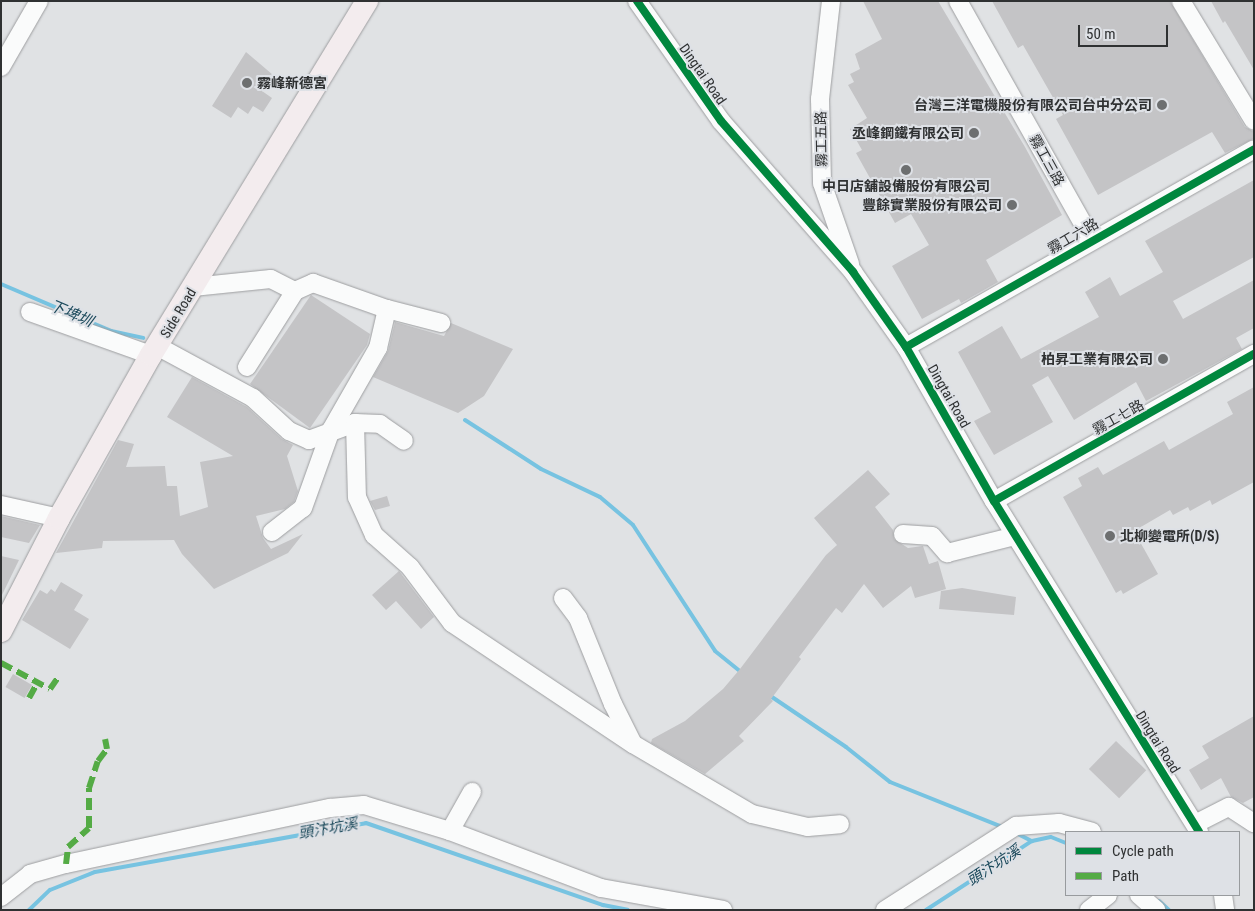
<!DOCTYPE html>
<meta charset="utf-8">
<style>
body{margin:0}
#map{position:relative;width:1255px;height:911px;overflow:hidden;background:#e0e2e4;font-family:"Roboto Condensed","Noto Sans TC",sans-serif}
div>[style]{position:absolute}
.stream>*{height:4px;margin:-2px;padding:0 2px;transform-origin:2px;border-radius:2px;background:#77c3e1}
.building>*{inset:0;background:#c4c4c6;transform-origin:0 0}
.roads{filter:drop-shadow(0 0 1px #9d9ea0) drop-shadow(0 0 1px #9d9ea0)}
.minor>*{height:18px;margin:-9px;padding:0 9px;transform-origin:9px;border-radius:9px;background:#fafbfb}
.major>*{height:22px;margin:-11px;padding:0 11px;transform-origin:11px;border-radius:11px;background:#f3ecee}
.quiet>*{height:6px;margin-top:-3px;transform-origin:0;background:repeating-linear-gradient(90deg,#54ab45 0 12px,transparent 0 18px)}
.cycleway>*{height:8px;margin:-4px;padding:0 4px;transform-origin:4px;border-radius:4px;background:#00873e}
.dots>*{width:14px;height:14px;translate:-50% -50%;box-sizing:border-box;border:2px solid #dee1e6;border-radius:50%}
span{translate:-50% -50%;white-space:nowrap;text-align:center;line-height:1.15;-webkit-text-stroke:4px #dee1e6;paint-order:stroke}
.street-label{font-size:14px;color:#2f3132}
.poi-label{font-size:14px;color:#2f3132;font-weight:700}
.left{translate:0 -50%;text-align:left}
.right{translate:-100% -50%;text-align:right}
.water-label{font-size:15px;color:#1b495b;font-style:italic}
.frame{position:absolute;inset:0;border:2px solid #2f3132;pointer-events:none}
.legend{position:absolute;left:1065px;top:831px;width:175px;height:65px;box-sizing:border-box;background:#dee1e6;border:1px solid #989b9e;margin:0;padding:6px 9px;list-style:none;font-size:15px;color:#2f3132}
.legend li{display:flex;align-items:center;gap:10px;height:25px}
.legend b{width:25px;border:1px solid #989b9e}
.scale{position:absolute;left:1078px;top:25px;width:90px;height:22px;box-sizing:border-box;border:2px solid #2f3132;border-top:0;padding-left:6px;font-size:15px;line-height:18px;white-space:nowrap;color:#2f3132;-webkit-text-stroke:4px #dee1e6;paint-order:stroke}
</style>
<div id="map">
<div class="stream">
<i style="left:1px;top:284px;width:120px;rotate:23.1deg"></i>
<i style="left:111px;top:331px;width:33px;rotate:12deg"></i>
<i style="left:465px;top:420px;width:90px;rotate:32.8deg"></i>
<i style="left:541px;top:469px;width:65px;rotate:25.4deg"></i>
<i style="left:600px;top:497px;width:43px;rotate:40.3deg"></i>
<i style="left:633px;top:525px;width:150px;rotate:56.9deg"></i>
<i style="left:715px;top:651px;width:35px;rotate:39deg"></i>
<i style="left:769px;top:695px;width:93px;rotate:34deg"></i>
<i style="left:846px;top:747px;width:56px;rotate:38.5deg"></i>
<i style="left:890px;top:782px;width:124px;rotate:21.8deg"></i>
<i style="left:1016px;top:833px;width:18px;rotate:27deg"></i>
<i style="left:1159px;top:901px;width:13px;rotate:42deg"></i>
<i style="left:29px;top:910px;width:29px;rotate:-44deg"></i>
<i style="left:50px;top:890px;width:48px;rotate:-21.8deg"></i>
<i style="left:95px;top:872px;width:275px;rotate:-10.2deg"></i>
<i style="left:366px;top:823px;width:251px;rotate:19.1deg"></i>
<i style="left:603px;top:905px;width:25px;rotate:11deg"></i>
<i style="left:926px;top:910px;width:126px;rotate:-33.1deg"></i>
<i style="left:1032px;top:841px;width:19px;rotate:-12deg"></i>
<i style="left:1051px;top:837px;width:16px;rotate:22deg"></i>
</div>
<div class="building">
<i style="clip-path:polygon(863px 1px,938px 1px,1025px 147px,1062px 215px,986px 260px,998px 282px,961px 303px,959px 299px,922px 319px,892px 266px,929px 245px,911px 214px,895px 223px,856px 153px,862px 150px,850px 129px,867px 118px,848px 85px,854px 82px,850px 74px,860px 69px,855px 54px,882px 39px)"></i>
<i style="clip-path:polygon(992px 1px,1170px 1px,1245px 127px,1254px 132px,1253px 139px,1225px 153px,1212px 132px,1098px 195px,1056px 119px,1063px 115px,1023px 45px,1018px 48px)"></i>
<i style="clip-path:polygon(1211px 1px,1254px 1px,1254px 70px,1225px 21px,1223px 23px)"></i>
<i style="clip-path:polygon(246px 52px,273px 75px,262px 91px,272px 98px,263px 112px,253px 106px,248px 114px,238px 107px,231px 118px,212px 106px)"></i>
<i style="clip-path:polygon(1254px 180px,1254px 257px,1173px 301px,1183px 319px,1254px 280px,1254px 328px,1236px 338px,1242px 349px,1146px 401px,1136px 382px,1074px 420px,1048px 376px,1032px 385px,1053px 422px,994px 455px,974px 421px,991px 412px,958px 352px,1002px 326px,1021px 359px,1099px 317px,1085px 292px,1110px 277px,1120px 296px,1163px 272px,1145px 241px)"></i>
<i style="clip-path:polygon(311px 295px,370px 334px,367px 345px,310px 428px,250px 384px)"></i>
<i style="clip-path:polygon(395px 322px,444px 336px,451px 323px,513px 349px,484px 396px,458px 413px,373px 377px,388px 351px)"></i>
<i style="clip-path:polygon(192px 377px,247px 407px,282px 439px,293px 445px,287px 456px,298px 491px,294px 502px,285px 509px,256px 516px,263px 538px,271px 549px,303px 534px,288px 553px,214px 589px,182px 554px,174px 540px,103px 541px,102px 548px,56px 553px,118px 440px,134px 444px,126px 467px,165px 466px,167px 486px,177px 486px,180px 516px,208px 507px,200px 462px,233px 456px,167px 417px)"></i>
<i style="clip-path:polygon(1254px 387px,1254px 482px,1212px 505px,1210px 500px,1190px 511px,1188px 507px,1173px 515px,1170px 510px,1134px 531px,1158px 574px,1123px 594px,1121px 590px,1116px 593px,1063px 497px,1082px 486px,1078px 478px,1098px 467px,1103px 475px,1164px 441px,1169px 450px,1233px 414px,1227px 402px)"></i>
<i style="clip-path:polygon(868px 470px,890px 494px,875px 507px,893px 530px,894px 539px,908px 548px,923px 546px,929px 564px,938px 561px,946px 589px,915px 598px,911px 586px,883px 608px,864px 584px,842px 613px,836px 608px,799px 657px,801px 659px,771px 699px,773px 701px,739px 736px,744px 741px,705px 774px,651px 743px,652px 739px,685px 721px,723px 689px,740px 669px,826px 555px,837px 545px,814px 518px)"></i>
<i style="clip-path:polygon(387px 496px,390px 506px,375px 510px,370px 501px)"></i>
<i style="clip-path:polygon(1px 516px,40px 525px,29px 543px,1px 537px)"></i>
<i style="clip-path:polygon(1px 556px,19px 560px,1px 597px)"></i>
<i style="clip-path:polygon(399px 571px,434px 617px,421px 629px,396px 601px,386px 610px,372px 595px)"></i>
<i style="clip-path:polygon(61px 582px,83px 595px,74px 610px,89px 619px,70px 649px,22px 620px,40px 590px,47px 594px,51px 589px,55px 592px)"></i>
<i style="clip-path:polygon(962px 588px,1016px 597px,1014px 615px,939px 609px,941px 591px)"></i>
<i style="left:13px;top:674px;width:22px;height:15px;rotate:30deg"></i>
<i style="clip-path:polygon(1254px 716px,1254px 797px,1243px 803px,1231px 797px,1221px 778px,1201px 790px,1189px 770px,1209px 758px,1202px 746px)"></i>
<i style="left:1116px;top:741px;width:42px;height:39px;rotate:44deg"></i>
</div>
<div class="roads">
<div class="minor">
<i style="left:637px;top:1px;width:146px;rotate:55deg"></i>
<i style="left:721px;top:121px;width:201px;rotate:48.8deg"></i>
<i style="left:853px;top:272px;width:92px;rotate:54.8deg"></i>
<i style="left:906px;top:347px;width:177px;rotate:60.3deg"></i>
<i style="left:994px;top:501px;width:389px;rotate:58.2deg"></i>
<i style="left:831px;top:1px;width:99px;rotate:96.4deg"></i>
<i style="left:820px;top:99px;width:84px;rotate:88.6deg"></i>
<i style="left:822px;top:183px;width:86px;rotate:70.9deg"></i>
<i style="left:958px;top:1px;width:274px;rotate:60.7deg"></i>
<i style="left:1181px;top:1px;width:140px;rotate:58.7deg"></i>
<i style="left:1px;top:67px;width:76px;rotate:-60.1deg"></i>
<i style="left:193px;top:287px;width:78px;rotate:-5.9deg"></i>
<i style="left:271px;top:279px;width:27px;rotate:27deg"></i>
<i style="left:30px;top:312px;width:128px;rotate:19.6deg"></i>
<i style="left:157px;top:346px;width:109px;rotate:28.4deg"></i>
<i style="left:253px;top:398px;width:49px;rotate:42.5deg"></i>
<i style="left:289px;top:431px;width:22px;rotate:24deg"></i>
<i style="left:309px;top:440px;width:49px;rotate:-20.3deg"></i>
<i style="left:355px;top:423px;width:74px;rotate:88.5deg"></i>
<i style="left:357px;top:497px;width:42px;rotate:65.9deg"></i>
<i style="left:374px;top:535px;width:48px;rotate:41.6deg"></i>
<i style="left:410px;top:567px;width:70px;rotate:53.1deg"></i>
<i style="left:452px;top:623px;width:218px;rotate:33.8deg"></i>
<i style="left:633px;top:744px;width:138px;rotate:30.5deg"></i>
<i style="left:752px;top:814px;width:57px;rotate:13.1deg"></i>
<i style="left:808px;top:827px;width:32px;rotate:-5deg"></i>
<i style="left:906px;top:347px;width:400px;rotate:-29.6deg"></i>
<i style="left:247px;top:367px;width:90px;rotate:-57.7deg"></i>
<i style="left:295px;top:291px;width:20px;rotate:-24deg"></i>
<i style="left:313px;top:283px;width:78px;rotate:19.4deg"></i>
<i style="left:387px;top:309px;width:56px;rotate:14.5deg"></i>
<i style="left:355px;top:423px;width:25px;rotate:2deg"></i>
<i style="left:380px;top:424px;width:29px;rotate:35deg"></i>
<i style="left:994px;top:501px;width:299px;rotate:-29.5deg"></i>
<i style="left:1px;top:505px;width:59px;rotate:12.6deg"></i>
<i style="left:272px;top:532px;width:39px;rotate:-38deg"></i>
<i style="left:303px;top:508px;width:83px;rotate:-70.3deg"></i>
<i style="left:331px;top:430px;width:95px;rotate:-60.2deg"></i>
<i style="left:378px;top:348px;width:40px;rotate:-77deg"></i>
<i style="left:903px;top:534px;width:29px;rotate:4deg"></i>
<i style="left:932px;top:536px;width:23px;rotate:49deg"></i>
<i style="left:947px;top:553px;width:70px;rotate:-14deg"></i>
<i style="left:563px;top:598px;width:25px;rotate:53deg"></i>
<i style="left:578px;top:618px;width:93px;rotate:67.9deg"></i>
<i style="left:613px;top:704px;width:42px;rotate:63.4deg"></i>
<i style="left:1195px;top:824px;width:38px;rotate:-27deg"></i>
<i style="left:1229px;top:807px;width:30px;rotate:33deg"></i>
<i style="left:450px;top:831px;width:45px;rotate:-60.6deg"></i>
<i style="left:1139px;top:895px;width:23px;rotate:41deg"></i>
<i style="left:1223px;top:895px;width:15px;rotate:82deg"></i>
<i style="left:1px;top:897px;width:37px;rotate:-38deg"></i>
<i style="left:30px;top:874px;width:37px;rotate:-16deg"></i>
<i style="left:66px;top:864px;width:270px;rotate:-12deg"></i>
<i style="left:330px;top:808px;width:34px;rotate:-5deg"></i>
<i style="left:364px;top:805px;width:90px;rotate:16.8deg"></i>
<i style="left:450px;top:831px;width:161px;rotate:20.7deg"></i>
<i style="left:601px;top:888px;width:124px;rotate:10.2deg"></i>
<i style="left:885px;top:910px;width:156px;rotate:-32.7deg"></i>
<i style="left:1016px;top:826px;width:43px;rotate:-4deg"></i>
<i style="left:1059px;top:823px;width:34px;rotate:15deg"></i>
<i style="left:1089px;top:910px;width:24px;rotate:-38deg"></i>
</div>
<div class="major">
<i style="left:1px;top:631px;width:127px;rotate:-62.8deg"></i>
<i style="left:59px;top:518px;width:187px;rotate:-60.6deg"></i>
<i style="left:151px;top:355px;width:415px;rotate:-58.6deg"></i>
</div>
</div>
<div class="quiet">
<i style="left:1px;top:663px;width:55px;rotate:28deg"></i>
<i style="left:50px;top:689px;width:16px;rotate:-55deg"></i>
<i style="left:29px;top:698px;width:18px;rotate:-61deg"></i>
<i style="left:66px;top:864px;width:17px;rotate:-83deg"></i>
<i style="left:68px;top:847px;width:28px;rotate:-42deg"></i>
<i style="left:89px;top:828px;width:40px;rotate:-90deg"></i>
<i style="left:89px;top:788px;width:28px;rotate:-72deg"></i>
<i style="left:98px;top:761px;width:15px;rotate:-53deg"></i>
<i style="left:107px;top:749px;width:10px;rotate:-101deg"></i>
</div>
<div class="cycleway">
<i style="left:637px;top:1px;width:146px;rotate:55deg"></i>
<i style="left:721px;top:121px;width:201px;rotate:48.8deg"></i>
<i style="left:853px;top:272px;width:92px;rotate:54.8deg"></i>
<i style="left:906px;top:347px;width:177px;rotate:60.3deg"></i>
<i style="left:994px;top:501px;width:389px;rotate:58.2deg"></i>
<i style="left:906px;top:347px;width:400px;rotate:-29.6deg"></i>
<i style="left:994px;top:501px;width:299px;rotate:-29.5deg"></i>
</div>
<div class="dots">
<i style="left:247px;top:83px;background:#6d6f70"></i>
<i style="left:1162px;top:105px;background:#6d6f70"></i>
<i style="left:974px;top:133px;background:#6d6f70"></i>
<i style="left:906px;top:170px;background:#6d6f70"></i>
<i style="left:1012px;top:205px;background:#6d6f70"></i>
<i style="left:1163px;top:359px;background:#6d6f70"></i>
<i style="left:1110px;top:536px;background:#6d6f70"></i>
</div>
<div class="street-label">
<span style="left:703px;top:74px;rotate:55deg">Dingtai Road</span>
<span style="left:821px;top:139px;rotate:-91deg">霧工五路</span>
<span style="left:1047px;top:160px;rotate:61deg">霧工三路</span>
<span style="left:1073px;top:236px;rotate:-30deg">霧工六路</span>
<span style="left:178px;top:313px;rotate:-59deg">Side Road</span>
<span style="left:949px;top:396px;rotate:60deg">Dingtai Road</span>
<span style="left:1118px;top:417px;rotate:-29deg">霧工七路</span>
<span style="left:1158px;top:742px;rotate:58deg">Dingtai Road</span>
</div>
<div class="poi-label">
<span class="left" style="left:257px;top:83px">霧峰新德宮</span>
<span class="right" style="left:1152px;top:105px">台灣三洋電機股份有限公司台中分公司</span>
<span class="right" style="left:964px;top:133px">丞峰鋼鐵有限公司</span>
<span style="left:906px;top:186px">中日店舖設備股份有限公司</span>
<span class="right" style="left:1002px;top:205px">豐餘實業股份有限公司</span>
<span class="right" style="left:1153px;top:359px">柏昇工業有限公司</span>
<span class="left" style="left:1120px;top:536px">北柳變電所(D/S)</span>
</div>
<div class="water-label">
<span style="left:71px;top:314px;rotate:23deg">下埤圳</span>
<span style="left:328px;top:829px;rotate:-10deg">頭汴坑溪</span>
<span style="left:994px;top:866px;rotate:-33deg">頭汴坑溪</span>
</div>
<div class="frame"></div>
<ul class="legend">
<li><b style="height:6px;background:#00873e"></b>Cycle path</li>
<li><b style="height:6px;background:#54ab45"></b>Path</li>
</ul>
<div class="scale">50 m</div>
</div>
